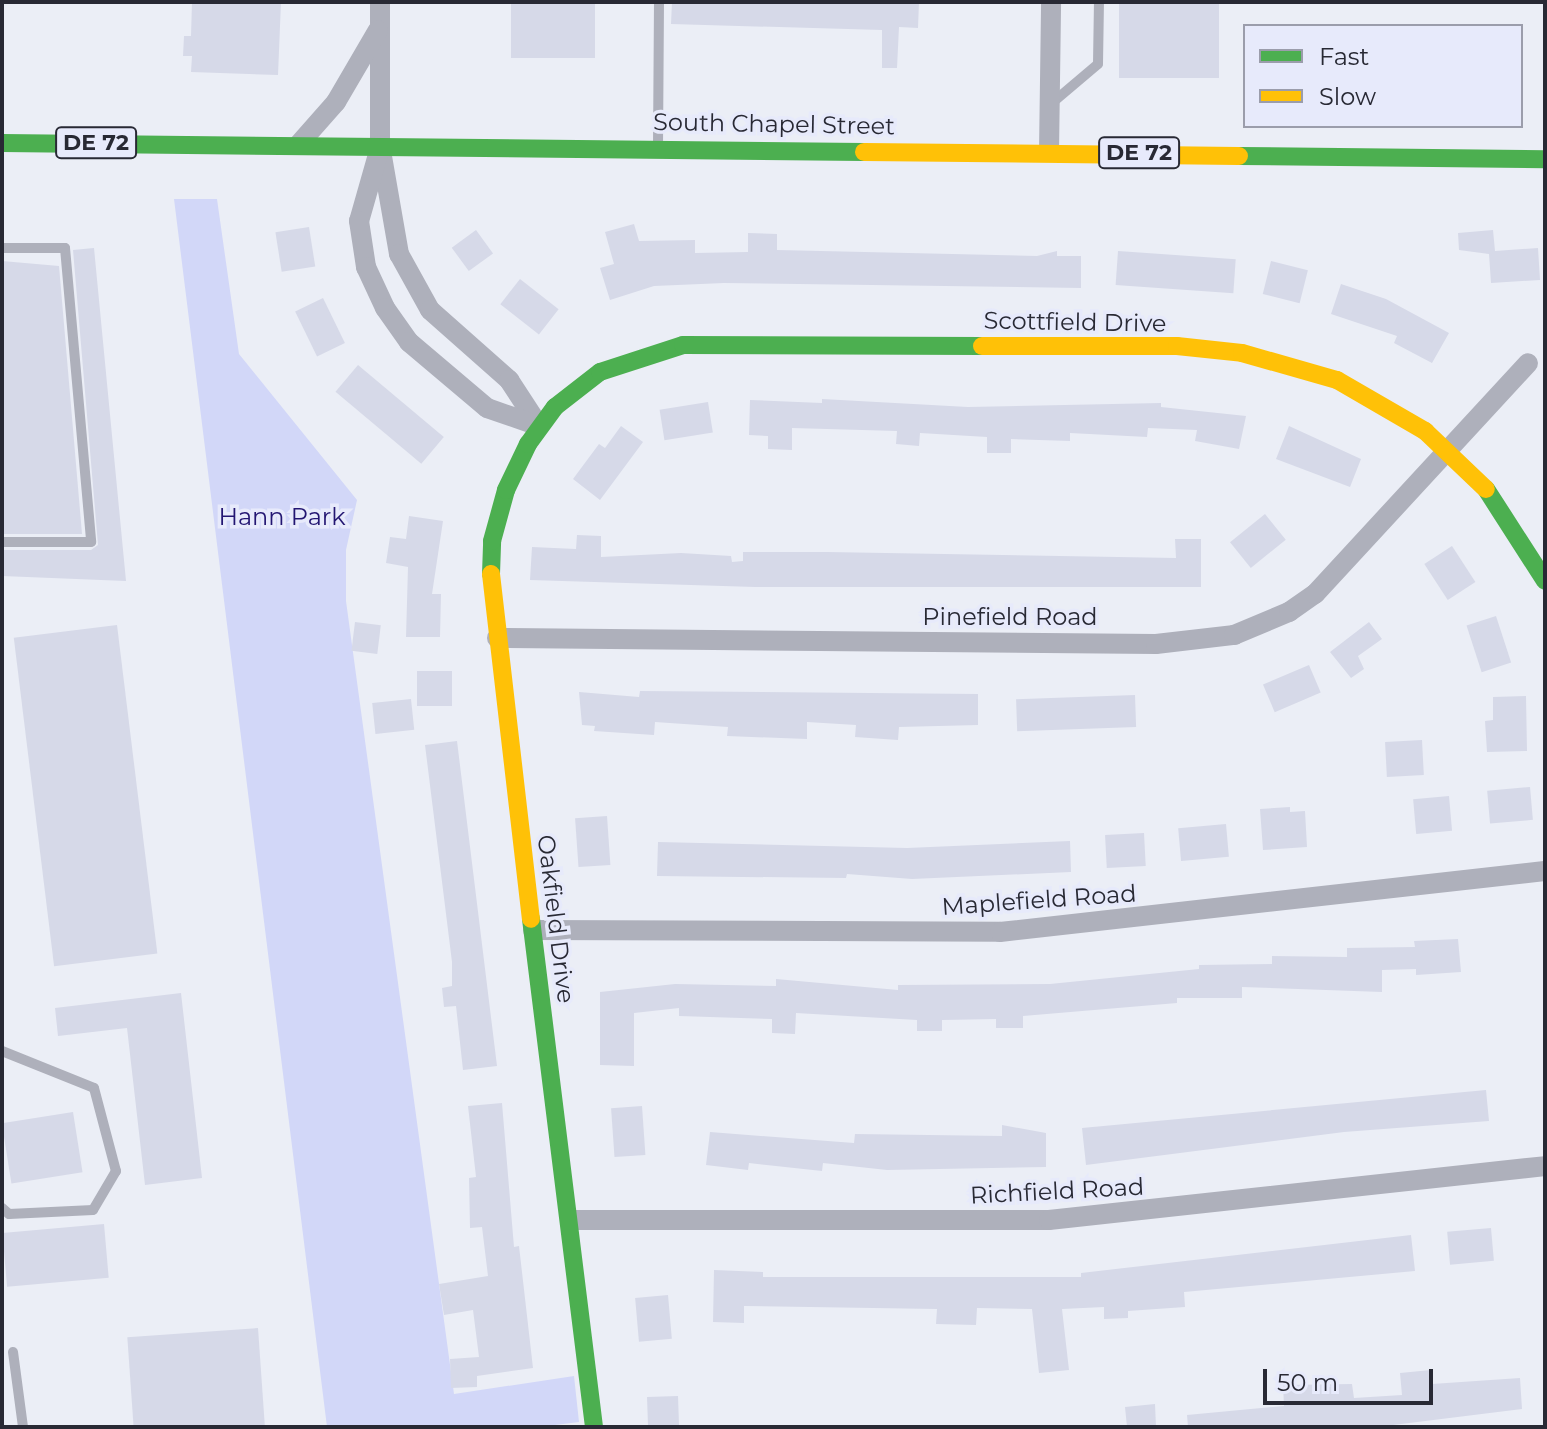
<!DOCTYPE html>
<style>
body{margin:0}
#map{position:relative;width:1547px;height:1429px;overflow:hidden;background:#ebeef6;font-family:Montserrat,sans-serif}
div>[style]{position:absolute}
.green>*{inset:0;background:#d2d7f8}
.building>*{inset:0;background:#d6d9e8;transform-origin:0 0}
.lane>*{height:10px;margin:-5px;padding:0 5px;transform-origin:5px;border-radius:5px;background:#aeb0bb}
.street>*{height:20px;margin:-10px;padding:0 10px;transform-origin:10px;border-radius:10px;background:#aeb0bb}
.fast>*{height:18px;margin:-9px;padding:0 9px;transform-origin:9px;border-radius:9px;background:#4caf50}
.slow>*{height:18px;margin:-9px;padding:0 9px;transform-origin:9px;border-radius:9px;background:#ffc107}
span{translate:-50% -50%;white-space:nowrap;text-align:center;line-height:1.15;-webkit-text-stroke:7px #e7eafb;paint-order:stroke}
.shield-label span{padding:2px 6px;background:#e7eafb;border:2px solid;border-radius:6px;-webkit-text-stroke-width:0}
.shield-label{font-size:22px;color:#282934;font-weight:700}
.street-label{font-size:24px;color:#282934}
.park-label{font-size:24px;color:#231672}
.frame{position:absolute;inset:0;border:4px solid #282934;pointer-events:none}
.legend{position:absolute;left:1243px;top:24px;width:280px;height:104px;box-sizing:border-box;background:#e7eafb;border:2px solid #9b9dab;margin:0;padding:10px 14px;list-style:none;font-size:24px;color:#282934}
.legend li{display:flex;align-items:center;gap:16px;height:40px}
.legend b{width:40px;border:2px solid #9b9dab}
.scale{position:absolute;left:1263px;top:1369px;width:170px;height:36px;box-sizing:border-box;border:4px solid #282934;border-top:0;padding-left:10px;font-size:24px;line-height:28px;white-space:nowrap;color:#282934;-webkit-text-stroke:6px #e7eafb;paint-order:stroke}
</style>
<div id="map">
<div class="green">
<i style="clip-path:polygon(174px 199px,217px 199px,239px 354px,357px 500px,346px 550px,346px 601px,454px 1394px,574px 1376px,579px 1422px,539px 1427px,327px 1427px)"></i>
</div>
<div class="building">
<i style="clip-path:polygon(192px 2px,281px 2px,278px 75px,191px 72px,192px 56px,183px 56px,184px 36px,191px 36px)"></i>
<i style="left:511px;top:2px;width:84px;height:56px"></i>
<i style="clip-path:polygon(672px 2px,919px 2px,918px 28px,899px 27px,897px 68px,882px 68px,882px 30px,671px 24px)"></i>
<i style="left:1119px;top:2px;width:100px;height:76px"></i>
<i style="clip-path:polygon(634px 224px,639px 241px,695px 240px,695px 253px,748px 252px,748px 233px,777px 234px,777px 250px,1037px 256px,1057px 251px,1057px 256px,1081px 256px,1081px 288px,724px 283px,654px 286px,610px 300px,600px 268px,614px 264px,605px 232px)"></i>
<i style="left:309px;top:227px;width:40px;height:34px;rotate:81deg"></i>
<i style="left:476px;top:230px;width:29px;height:30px;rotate:54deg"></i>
<i style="clip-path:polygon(1493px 230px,1495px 251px,1538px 248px,1540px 280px,1491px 283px,1489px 254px,1459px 250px,1458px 233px)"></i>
<i style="clip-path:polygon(94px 248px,126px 581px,2px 576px,2px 550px,91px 550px,98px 545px,73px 250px)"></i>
<i style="left:1118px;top:251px;width:118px;height:34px;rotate:4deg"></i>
<i style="clip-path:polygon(2px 261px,59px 266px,82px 534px,2px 534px)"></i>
<i style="left:1271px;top:261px;width:38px;height:34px;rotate:14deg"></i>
<i style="left:520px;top:279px;width:49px;height:32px;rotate:38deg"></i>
<i style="clip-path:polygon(1341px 284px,1386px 299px,1449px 333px,1432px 363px,1394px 343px,1397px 336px,1331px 314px)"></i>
<i style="left:323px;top:298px;width:50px;height:31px;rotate:64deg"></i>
<i style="left:358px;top:365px;width:112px;height:35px;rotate:40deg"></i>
<i style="clip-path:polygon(822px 399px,968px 407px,1161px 403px,1161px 407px,1246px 416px,1239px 449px,1195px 441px,1197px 430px,1148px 428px,1147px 437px,1070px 433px,1070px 441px,1011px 439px,1011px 453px,987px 453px,987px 437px,920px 433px,919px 446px,896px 444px,897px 431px,792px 428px,792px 450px,768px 449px,768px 436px,749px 435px,750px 400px,822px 403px)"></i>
<i style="left:708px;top:402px;width:31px;height:49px;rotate:81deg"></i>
<i style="clip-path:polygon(621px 426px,643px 442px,600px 500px,573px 479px,599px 444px,605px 448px)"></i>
<i style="clip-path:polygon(1289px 426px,1361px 459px,1350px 487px,1276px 459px)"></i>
<i style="left:1265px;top:514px;width:33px;height:45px;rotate:51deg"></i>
<i style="clip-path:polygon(409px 516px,443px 521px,432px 594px,441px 594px,440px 637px,406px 637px,408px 567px,386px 563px,390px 537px,406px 539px)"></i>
<i style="clip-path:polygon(577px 535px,601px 536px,601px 557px,681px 553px,731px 556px,732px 562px,743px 561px,743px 552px,827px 552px,1176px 558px,1175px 539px,1201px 539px,1201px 587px,755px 587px,530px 580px,532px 547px,576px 549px)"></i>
<i style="left:1452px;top:546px;width:43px;height:33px;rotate:57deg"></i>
<i style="left:1496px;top:616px;width:49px;height:31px;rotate:72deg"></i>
<i style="left:355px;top:622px;width:26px;height:29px;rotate:7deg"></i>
<i style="clip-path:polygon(1369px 622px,1382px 639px,1358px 656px,1364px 669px,1351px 678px,1330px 652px)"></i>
<i style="left:117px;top:625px;width:331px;height:104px;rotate:83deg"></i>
<i style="left:1309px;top:665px;width:30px;height:50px;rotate:67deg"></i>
<i style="left:452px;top:671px;width:35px;height:35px;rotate:90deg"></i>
<i style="clip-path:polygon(640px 691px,978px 694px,978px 725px,899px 727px,898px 740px,855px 737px,856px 725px,807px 722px,807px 739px,727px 736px,728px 727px,655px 722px,654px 735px,594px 731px,595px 726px,582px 725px,579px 692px,639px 697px)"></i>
<i style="left:1135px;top:695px;width:32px;height:119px;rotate:88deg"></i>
<i style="clip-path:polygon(1526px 696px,1527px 751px,1487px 752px,1485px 721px,1493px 720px,1493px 697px)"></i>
<i style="left:411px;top:699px;width:31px;height:39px;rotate:84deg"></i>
<i style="left:1422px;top:740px;width:35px;height:37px;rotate:87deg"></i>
<i style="clip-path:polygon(457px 741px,497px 1066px,463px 1070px,456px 1006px,444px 1007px,442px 988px,452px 986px,452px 962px,425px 745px)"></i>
<i style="left:1530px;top:787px;width:33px;height:43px;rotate:85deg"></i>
<i style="left:1449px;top:796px;width:35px;height:36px;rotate:85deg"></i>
<i style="clip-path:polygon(1290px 807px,1290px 812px,1305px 811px,1307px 847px,1263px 850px,1260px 809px)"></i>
<i style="left:607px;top:816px;width:49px;height:32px;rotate:86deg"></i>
<i style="left:1226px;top:824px;width:33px;height:48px;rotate:85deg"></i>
<i style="left:1144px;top:833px;width:33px;height:39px;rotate:87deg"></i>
<i style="clip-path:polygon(1070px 841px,1071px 872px,912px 879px,847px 874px,846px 878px,657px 876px,658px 842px,907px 848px)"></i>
<i style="clip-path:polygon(1458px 939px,1461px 972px,1416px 975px,1416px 969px,1382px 970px,1382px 992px,1242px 987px,1242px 998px,1177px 998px,1177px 1003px,1023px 1016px,1023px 1028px,996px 1028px,996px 1019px,942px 1020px,942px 1031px,917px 1031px,917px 1020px,796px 1013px,795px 1034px,772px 1033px,772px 1019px,679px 1016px,679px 1008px,634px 1013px,634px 1066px,600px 1065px,600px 992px,675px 984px,776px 986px,776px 979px,898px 990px,898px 985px,1050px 984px,1199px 969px,1199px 965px,1272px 964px,1272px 956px,1347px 957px,1347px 948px,1415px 947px,1414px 941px)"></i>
<i style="clip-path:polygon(181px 993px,202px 1178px,145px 1185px,127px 1028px,58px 1036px,55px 1008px)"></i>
<i style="clip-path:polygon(1486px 1090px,1489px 1121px,1344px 1132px,1086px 1165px,1082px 1128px)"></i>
<i style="clip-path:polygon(502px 1103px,514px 1247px,519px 1246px,533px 1368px,477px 1376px,477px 1387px,451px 1388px,450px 1359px,479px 1357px,473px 1310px,444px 1315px,439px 1284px,488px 1276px,482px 1227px,470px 1228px,469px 1178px,476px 1177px,468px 1106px)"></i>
<i style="left:642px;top:1106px;width:49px;height:31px;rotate:86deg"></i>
<i style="left:73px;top:1112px;width:61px;height:72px;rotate:81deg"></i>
<i style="clip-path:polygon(1002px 1125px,1046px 1133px,1046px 1167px,887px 1170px,823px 1163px,822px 1171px,749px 1163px,748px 1170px,706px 1165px,710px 1132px,854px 1143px,855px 1134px,1002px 1136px)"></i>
<i style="left:104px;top:1224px;width:54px;height:102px;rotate:85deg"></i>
<i style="left:1491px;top:1228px;width:33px;height:44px;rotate:85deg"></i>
<i style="clip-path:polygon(1411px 1235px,1415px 1271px,1184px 1292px,1185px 1307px,1128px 1311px,1128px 1318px,1104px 1319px,1104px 1307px,1062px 1309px,1069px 1370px,1039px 1373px,1032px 1309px,977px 1308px,976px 1325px,936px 1324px,937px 1309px,744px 1306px,744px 1323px,713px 1322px,714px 1270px,763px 1272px,763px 1277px,1081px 1277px,1081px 1273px)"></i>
<i style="left:668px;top:1295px;width:44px;height:33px;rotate:85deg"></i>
<i style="left:258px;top:1328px;width:99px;height:131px;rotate:86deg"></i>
<i style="clip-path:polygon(1431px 1370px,1432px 1384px,1520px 1378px,1522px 1409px,1377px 1427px,1188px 1427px,1187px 1415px,1284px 1406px,1283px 1385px,1352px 1384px,1354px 1398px,1402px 1395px,1400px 1373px)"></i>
<i style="left:678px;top:1396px;width:31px;height:31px;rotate:88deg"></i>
<i style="clip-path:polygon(1155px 1404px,1156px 1427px,1127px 1427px,1125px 1407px)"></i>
</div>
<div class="lane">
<i style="left:1052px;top:103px;width:60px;rotate:-40.3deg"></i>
<i style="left:1098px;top:64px;width:62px;rotate:-89.1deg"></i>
<i style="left:658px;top:145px;width:143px;rotate:-89.6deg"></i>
<i style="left:2px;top:248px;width:63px"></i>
<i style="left:65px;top:248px;width:295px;rotate:84.9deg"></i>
<i style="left:91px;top:542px;width:89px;rotate:180deg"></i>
<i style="left:2px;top:1051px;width:99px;rotate:21.9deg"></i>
<i style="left:94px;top:1088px;width:86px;rotate:75.2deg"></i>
<i style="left:116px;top:1171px;width:45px;rotate:120.5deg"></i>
<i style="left:93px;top:1210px;width:84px;rotate:177.3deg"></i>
<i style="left:9px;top:1214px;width:9px;rotate:-139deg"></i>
<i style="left:13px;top:1352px;width:76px;rotate:82.4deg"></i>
</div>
<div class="street">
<i style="left:380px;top:2px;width:143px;rotate:90deg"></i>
<i style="left:380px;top:145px;width:111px;rotate:80.1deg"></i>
<i style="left:399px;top:254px;width:64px;rotate:61deg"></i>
<i style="left:430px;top:310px;width:106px;rotate:41.5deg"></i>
<i style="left:509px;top:380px;width:55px;rotate:56.9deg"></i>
<i style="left:299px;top:144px;width:56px;rotate:-48.6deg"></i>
<i style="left:336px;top:102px;width:83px;rotate:-59.7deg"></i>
<i style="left:379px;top:151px;width:73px;rotate:105.9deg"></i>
<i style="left:359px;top:221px;width:47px;rotate:81.3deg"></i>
<i style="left:366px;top:267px;width:45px;rotate:65.1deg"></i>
<i style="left:385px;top:308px;width:42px;rotate:54.8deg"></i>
<i style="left:409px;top:342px;width:102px;rotate:40.2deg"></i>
<i style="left:487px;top:408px;width:55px;rotate:19.1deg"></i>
<i style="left:1049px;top:152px;width:150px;rotate:-89.2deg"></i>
<i style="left:497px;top:638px;width:659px;rotate:0.52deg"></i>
<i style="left:1156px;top:644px;width:79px;rotate:-6.6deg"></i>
<i style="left:1234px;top:635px;width:60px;rotate:-22.7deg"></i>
<i style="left:1289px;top:612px;width:32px;rotate:-35deg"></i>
<i style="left:1315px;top:594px;width:314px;rotate:-47.3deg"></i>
<i style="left:533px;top:930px;width:467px;rotate:0.2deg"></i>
<i style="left:1000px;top:932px;width:548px;rotate:-6.39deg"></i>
<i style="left:570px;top:1220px;width:479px"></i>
<i style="left:1049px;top:1220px;width:499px;rotate:-6.2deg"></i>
</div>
<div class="fast">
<i style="left:2px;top:143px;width:862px;rotate:0.6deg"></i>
<i style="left:1239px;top:156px;width:306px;rotate:0.6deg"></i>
<i style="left:1486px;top:489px;width:109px;rotate:57.3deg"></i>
<i style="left:491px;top:574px;width:33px;rotate:-88deg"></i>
<i style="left:492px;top:541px;width:53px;rotate:-74.6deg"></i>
<i style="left:506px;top:490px;width:51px;rotate:-64.4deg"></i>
<i style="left:528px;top:444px;width:46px;rotate:-53.9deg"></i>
<i style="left:555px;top:407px;width:57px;rotate:-37.9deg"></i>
<i style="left:600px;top:372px;width:87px;rotate:-18deg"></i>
<i style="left:683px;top:345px;width:299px;rotate:0.2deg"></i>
<i style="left:531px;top:919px;width:512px;rotate:82.93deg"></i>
</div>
<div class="slow">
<i style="left:864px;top:152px;width:375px;rotate:0.6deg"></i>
<i style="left:982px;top:346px;width:195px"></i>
<i style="left:1177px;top:346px;width:65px;rotate:6.1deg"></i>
<i style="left:1242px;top:353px;width:99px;rotate:15.9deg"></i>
<i style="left:1337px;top:380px;width:102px;rotate:30.1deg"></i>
<i style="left:1425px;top:431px;width:84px;rotate:43.6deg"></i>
<i style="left:491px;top:574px;width:347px;rotate:83.4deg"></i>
</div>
<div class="shield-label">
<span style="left:96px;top:143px">DE 72</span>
<span style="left:1139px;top:153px">DE 72</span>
</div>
<div class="street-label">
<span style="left:774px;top:124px;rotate:1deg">South Chapel Street</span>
<span style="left:1075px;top:322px;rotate:1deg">Scottfield Drive</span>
<span style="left:1010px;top:617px">Pinefield Road</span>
<span style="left:1039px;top:900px;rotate:-4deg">Maplefield Road</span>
<span style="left:556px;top:919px;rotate:83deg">Oakfield Drive</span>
<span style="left:1057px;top:1191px;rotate:-3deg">Richfield Road</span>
</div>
<div class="park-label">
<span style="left:282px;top:517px">Hann Park</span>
</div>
<div class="frame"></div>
<ul class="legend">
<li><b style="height:10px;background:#4caf50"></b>Fast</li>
<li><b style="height:10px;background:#ffc107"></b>Slow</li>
</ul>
<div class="scale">50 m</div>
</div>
